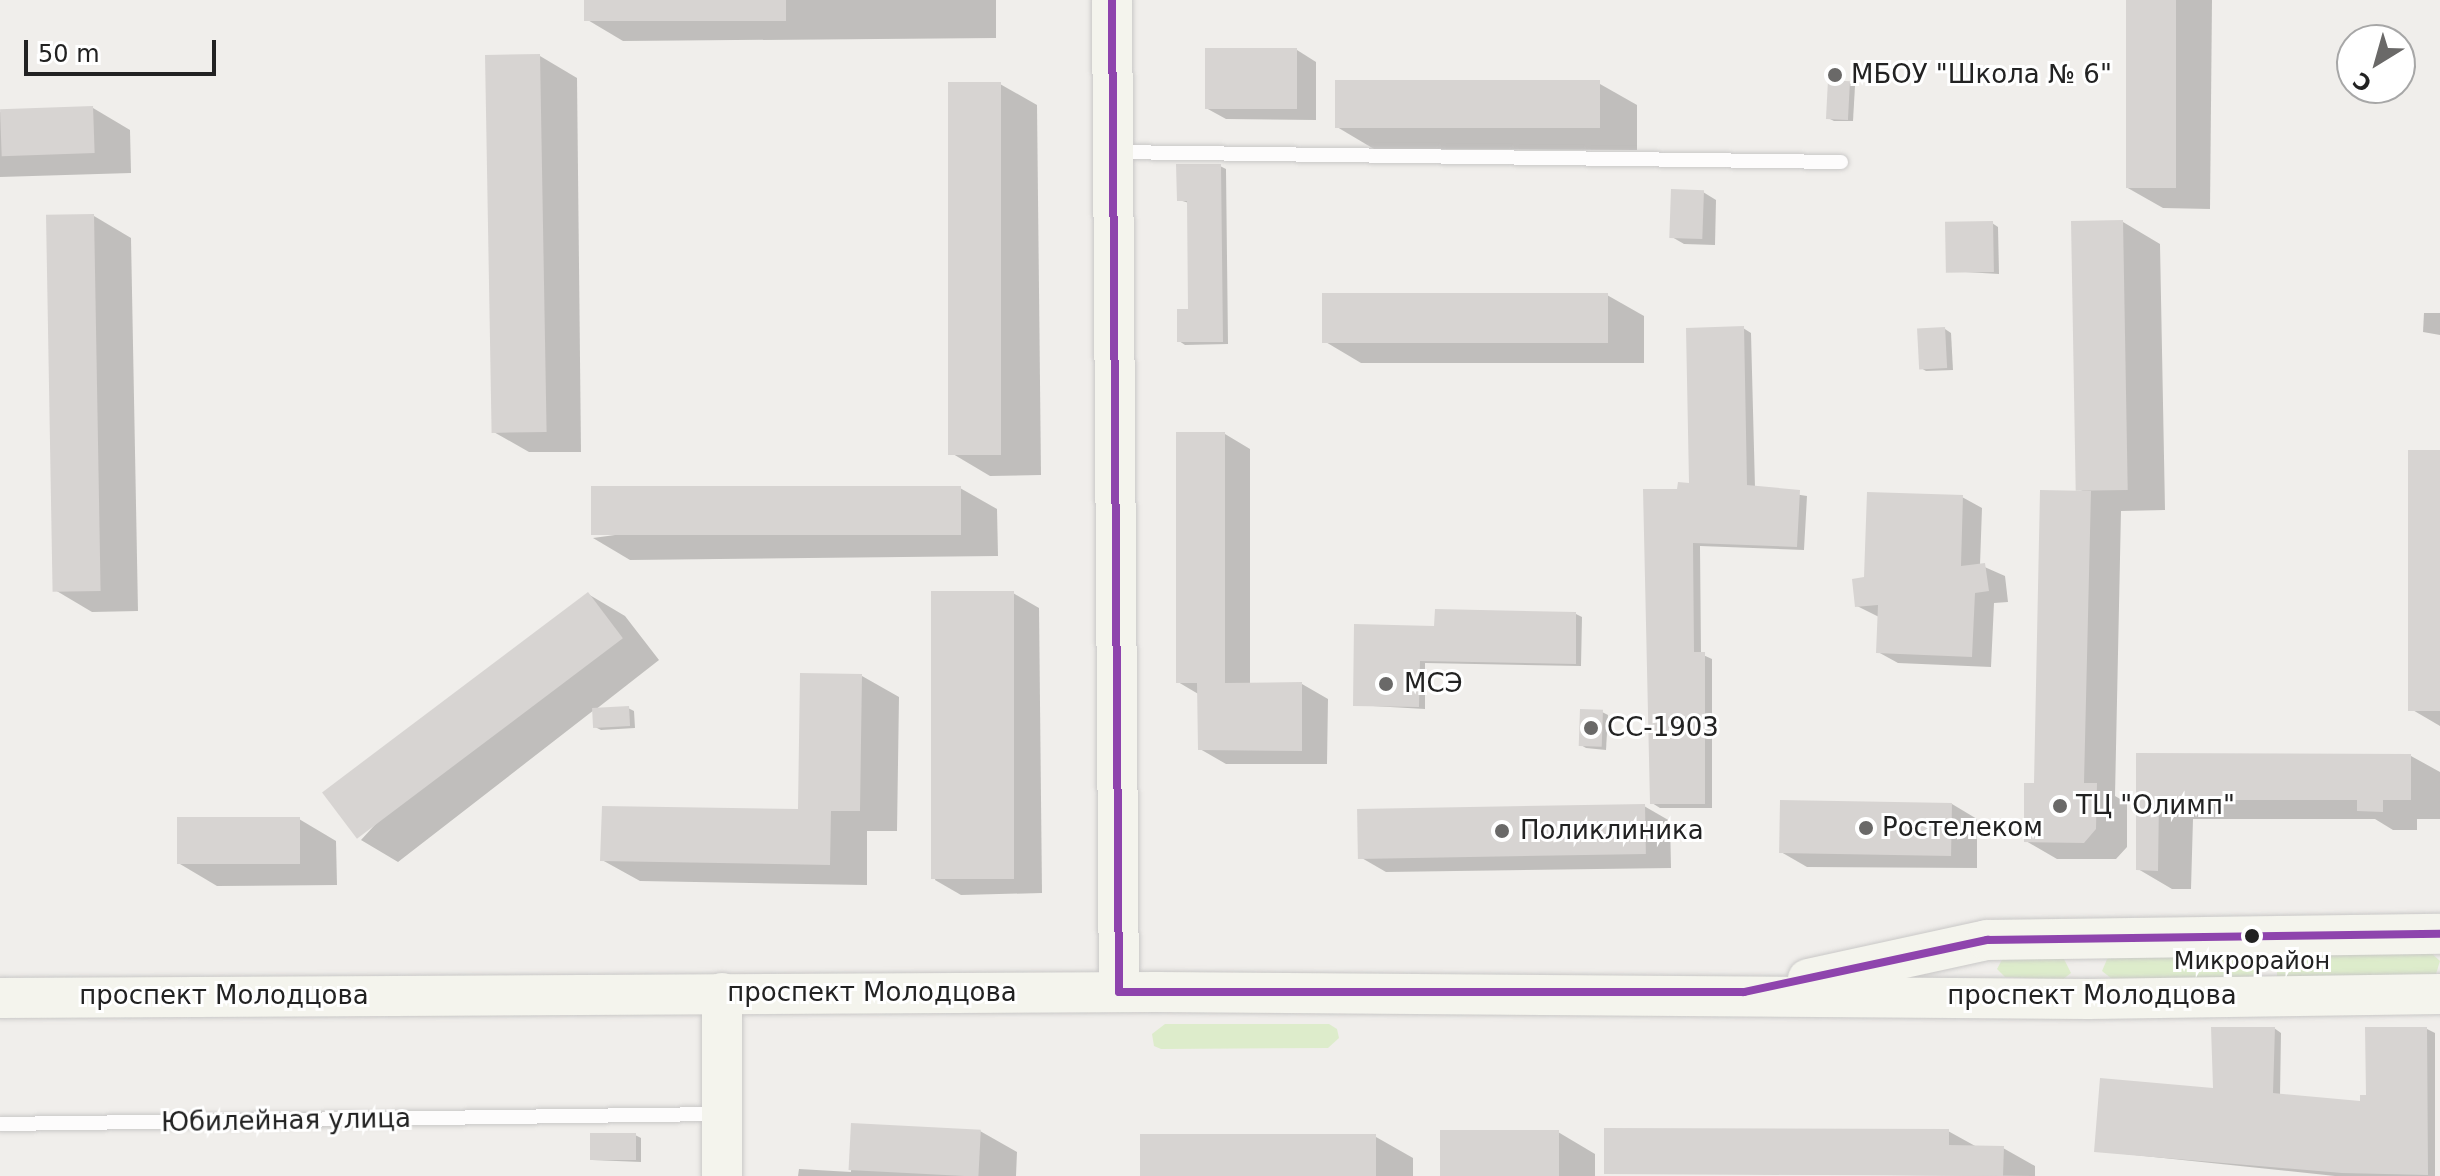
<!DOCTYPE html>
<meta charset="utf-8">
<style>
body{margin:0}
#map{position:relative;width:2440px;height:1176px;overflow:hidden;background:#f0eeeb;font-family:"DejaVu Sans",sans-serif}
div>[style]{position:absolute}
.grass>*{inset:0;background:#ddeccb}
.shadow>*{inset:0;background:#0003}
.building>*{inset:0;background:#d7d4d2;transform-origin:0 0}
.roads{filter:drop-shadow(0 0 2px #c9c8c7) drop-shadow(0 0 2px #c9c8c7)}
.lane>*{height:14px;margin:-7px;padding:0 7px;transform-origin:7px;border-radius:7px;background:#fdfcfc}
.secondary>*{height:40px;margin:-20px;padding:0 20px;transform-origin:20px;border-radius:20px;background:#f4f4ed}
.bus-1>*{height:8px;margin:-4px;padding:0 4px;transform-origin:4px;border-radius:4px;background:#8e44ad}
.dots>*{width:22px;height:22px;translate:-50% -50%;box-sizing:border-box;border:4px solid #fff;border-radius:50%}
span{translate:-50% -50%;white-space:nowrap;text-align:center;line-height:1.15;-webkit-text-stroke:6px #fff;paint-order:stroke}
.bus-label{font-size:24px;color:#222}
.poi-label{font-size:26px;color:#222}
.left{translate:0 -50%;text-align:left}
.street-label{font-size:26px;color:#222}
.north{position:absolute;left:2336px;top:24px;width:80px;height:80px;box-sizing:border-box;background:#fff;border:2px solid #a7a7a7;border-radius:50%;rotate:217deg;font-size:22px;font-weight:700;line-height:32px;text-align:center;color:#222}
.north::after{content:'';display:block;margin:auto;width:28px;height:36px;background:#6a6968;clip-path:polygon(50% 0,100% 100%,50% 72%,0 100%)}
.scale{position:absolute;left:24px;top:40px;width:192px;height:36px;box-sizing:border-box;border:4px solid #222;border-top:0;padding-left:10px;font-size:24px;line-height:28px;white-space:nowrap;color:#222;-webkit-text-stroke:6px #fff;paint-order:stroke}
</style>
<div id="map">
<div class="grass">
<i style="clip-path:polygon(2428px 950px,2440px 961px,2436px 974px,2277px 978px,2277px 951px)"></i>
<i style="clip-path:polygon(2256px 955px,2256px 978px,2112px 979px,2102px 971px,2108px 957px)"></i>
<i style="clip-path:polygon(2004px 956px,2063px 957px,2071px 973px,2062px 980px,2005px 977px,1997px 969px)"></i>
<i style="clip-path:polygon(1165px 1024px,1329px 1024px,1337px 1029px,1339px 1038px,1328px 1048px,1161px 1049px,1154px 1046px,1152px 1034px)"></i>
</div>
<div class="shadow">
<i style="clip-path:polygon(585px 0,996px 0,996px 38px,623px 41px,586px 19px)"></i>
<i style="clip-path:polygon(2128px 0,2212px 0,2210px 209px,2163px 208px,2126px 187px)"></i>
<i style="clip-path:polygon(1297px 50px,1316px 62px,1316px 120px,1226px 119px,1206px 108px)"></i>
<i style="clip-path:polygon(540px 56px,577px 78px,581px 452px,529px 452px,492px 431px)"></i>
<i style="clip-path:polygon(1849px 83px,1855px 86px,1853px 121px,1834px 121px,1828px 118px)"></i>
<i style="clip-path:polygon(1000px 84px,1037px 105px,1041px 475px,990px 476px,953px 454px)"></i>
<i style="clip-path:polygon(1600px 84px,1637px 105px,1637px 150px,1374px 149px,1337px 127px)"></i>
<i style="clip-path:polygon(93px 108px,130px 130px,131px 173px,0 177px,0 112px)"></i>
<i style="clip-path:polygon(1220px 166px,1226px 169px,1228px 344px,1185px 345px,1179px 341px,1190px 311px,1189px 203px,1179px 200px)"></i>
<i style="clip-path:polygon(1703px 192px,1716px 200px,1715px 245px,1684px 244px,1672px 237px)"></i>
<i style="clip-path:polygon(94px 216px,131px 238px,138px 611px,92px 612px,55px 590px)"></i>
<i style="clip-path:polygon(2123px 222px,2160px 244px,2165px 510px,2121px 511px,2115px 796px,2127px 803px,2127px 847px,2116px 859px,2057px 859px,2026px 841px,2086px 493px,2079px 489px)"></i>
<i style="clip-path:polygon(1992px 223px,1998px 227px,1999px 274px,1948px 271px)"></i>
<i style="clip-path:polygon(1607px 295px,1644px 316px,1644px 363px,1361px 363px,1324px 341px)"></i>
<i style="clip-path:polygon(2424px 313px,2440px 313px,2440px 335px,2423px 332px)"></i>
<i style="clip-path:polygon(1743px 328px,1751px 333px,1755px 488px,1807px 496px,1804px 550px,1700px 546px,1701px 654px,1712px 659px,1712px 808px,1660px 808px,1652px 803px,1679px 491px,1691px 485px)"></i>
<i style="clip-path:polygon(1945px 329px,1951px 333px,1953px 370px,1926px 371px,1921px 368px)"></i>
<i style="clip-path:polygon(1225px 434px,1250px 449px,1250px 685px,1302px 684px,1328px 699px,1327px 764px,1226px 764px,1200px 749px,1200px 695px,1178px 682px)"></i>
<i style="clip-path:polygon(2440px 452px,2440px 726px,2411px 709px)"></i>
<i style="clip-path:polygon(960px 488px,997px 509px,998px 556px,630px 560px,593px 538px)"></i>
<i style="clip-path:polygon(1962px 497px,1982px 508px,1980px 565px,2005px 576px,2008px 602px,1994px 603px,1991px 667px,1898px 663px,1878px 652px,1879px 617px,1857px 606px)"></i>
<i style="clip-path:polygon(1013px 593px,1039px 608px,1042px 893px,961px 895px,935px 880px)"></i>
<i style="clip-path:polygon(588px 594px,625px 616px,659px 660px,595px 710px,628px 708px,634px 711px,635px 728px,601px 730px,595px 727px,594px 710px,398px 862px,361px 840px)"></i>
<i style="clip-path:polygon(1576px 614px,1582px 617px,1581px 666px,1425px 663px,1425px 709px,1355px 705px,1436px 628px)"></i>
<i style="clip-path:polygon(862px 676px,899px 697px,897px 831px,867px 831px,867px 885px,640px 881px,602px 860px,800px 811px)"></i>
<i style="clip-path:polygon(1602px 712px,1608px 715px,1606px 750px,1586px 748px,1581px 745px)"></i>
<i style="clip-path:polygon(2138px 755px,2411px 756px,2440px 772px,2440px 819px,2417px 819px,2417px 830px,2393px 830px,2375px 819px,2193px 819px,2191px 889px,2172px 889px,2138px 869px)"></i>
<i style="clip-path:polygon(1952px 804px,1977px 819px,1977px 868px,1807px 867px,1781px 852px)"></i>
<i style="clip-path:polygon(1644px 806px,1670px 821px,1671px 868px,1386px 872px,1360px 857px)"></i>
<i style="clip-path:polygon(299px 819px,336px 841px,337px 885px,217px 886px,180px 864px)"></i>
<i style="clip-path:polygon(2274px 1028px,2281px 1033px,2280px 1096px,2362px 1103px,2427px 1029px,2435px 1033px,2435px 1176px,2335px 1176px,2096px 1151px,2215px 1090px)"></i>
<i style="clip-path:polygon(853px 1125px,980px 1131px,1017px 1152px,1016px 1176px,798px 1176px,799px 1169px,851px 1172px)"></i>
<i style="clip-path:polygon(1948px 1131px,1977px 1147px,2003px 1148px,2035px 1166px,2035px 1176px,1606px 1173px)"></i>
<i style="clip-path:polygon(1558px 1132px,1595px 1154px,1595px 1176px,1442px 1176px)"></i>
<i style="clip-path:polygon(635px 1135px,641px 1138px,641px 1162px,592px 1160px)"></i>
<i style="clip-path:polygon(1376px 1137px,1413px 1158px,1413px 1176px,1142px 1176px)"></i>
</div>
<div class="building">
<i style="left:584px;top:0;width:202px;height:21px"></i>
<i style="left:2126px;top:0;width:50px;height:188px"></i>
<i style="left:1205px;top:48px;width:92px;height:61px"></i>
<i style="left:540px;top:54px;width:378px;height:55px;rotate:89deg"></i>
<i style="left:1335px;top:80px;width:265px;height:48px"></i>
<i style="left:1828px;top:80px;width:22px;height:39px;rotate:3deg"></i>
<i style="left:948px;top:82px;width:53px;height:373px"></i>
<i style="left:93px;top:106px;width:47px;height:93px;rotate:88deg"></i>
<i style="clip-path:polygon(1176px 164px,1221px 164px,1223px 342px,1177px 342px,1177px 309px,1188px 309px,1187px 201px,1177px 201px)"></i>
<i style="left:1671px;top:189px;width:33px;height:49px;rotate:2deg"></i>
<i style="left:94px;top:214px;width:377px;height:48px;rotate:89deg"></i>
<i style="left:2123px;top:220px;width:270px;height:52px;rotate:89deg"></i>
<i style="left:1993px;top:221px;width:51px;height:48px;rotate:89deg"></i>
<i style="left:1322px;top:293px;width:286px;height:50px"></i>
<i style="clip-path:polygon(1744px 326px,1747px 485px,1800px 490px,1797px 547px,1693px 543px,1694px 652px,1705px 652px,1705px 804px,1650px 804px,1643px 489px,1677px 489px,1678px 482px,1689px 483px,1686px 328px)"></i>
<i style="left:1945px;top:327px;width:41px;height:28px;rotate:87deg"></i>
<i style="clip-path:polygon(1176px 432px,1225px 432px,1225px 683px,1302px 682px,1302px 751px,1198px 750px,1197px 683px,1176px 683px)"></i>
<i style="left:2408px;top:450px;width:32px;height:261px"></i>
<i style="left:961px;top:486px;width:49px;height:370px;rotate:90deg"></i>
<i style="clip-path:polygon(2040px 490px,2091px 491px,2084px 783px,2097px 783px,2096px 829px,2084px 843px,2024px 842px,2024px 783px,2034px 783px)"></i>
<i style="clip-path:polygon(1867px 492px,1963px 495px,1961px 566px,1985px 563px,1989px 591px,1975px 593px,1972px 657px,1876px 653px,1878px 605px,1855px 607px,1852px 579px,1864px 577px)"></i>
<i style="left:1014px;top:591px;width:288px;height:83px;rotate:90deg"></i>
<i style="left:588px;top:592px;width:58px;height:333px;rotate:53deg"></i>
<i style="clip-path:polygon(1435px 609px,1576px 612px,1576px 664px,1420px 661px,1419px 707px,1353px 706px,1354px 624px,1434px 626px)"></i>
<i style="clip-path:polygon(800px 673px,862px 674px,860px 811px,831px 811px,830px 865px,600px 861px,602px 806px,798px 809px)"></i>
<i style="left:629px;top:706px;width:20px;height:37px;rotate:87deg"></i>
<i style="left:1580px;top:709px;width:23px;height:37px;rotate:2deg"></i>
<i style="clip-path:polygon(2136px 753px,2411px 754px,2411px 800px,2383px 800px,2383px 812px,2357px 811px,2357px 800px,2159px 800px,2158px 871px,2136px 870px)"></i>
<i style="left:1780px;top:800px;width:172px;height:53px;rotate:1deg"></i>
<i style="left:1645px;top:804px;width:50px;height:288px;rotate:89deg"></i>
<i style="left:300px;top:817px;width:47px;height:123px;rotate:90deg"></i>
<i style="clip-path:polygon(2211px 1027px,2275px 1027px,2273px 1093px,2360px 1101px,2360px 1095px,2366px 1095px,2365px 1027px,2427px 1027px,2428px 1175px,2342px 1173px,2094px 1152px,2100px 1078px,2213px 1088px)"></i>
<i style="left:851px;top:1123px;width:130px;height:47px;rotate:3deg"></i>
<i style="clip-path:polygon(1604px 1128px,1949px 1129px,1949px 1145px,2004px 1146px,2003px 1176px,1604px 1174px)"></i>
<i style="left:1440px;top:1130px;width:119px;height:46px"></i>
<i style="left:636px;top:1133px;width:27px;height:46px;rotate:90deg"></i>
<i style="left:1140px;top:1134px;width:236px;height:42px"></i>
</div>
<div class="roads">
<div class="lane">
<i style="left:1114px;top:152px;width:727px;rotate:0.79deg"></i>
<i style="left:0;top:1124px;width:720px;rotate:-0.8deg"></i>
</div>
<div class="secondary">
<i style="left:1112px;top:0;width:992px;rotate:89.6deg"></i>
<i style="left:1808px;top:979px;width:183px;rotate:-12.3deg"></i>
<i style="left:1987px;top:940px;width:453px;rotate:-0.8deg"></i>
<i style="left:0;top:998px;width:1157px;rotate:-0.3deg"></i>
<i style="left:1157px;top:992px;width:932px;rotate:0.43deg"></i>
<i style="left:2089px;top:999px;width:351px;rotate:-0.8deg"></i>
<i style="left:722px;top:1176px;width:183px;rotate:-90deg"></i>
</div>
</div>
<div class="bus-1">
<i style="left:1112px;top:0;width:992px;rotate:89.6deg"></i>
<i style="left:1119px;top:992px;width:625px"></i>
<i style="left:1744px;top:992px;width:249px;rotate:-12.1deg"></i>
<i style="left:1987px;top:940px;width:453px;rotate:-0.8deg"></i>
</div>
<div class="dots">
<i style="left:1835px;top:75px;background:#6a6968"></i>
<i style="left:1386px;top:684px;background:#6a6968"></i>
<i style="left:1591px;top:728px;background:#6a6968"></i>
<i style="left:2060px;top:806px;background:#6a6968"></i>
<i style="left:1866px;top:828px;background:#6a6968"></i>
<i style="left:1502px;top:831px;background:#6a6968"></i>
<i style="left:2252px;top:936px;background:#222"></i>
</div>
<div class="bus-label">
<span style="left:2252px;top:962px">Микрорайон</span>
</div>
<div class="poi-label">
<span class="left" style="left:1851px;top:75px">МБОУ "Школа № 6"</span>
<span class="left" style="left:1404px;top:684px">МСЭ</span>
<span class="left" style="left:1607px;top:728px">СС-1903</span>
<span class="left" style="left:2076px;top:806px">ТЦ "Олимп"</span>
<span class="left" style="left:1882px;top:828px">Ростелеком</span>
<span class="left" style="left:1520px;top:831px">Поликлиника</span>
</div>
<div class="street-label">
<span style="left:872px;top:993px">проспект Молодцова</span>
<span style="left:224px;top:996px">проспект Молодцова</span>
<span style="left:2092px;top:996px">проспект Молодцова</span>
<span style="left:286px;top:1121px;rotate:-1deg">Юбилейная улица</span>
</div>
<div class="north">С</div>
<div class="scale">50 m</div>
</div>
